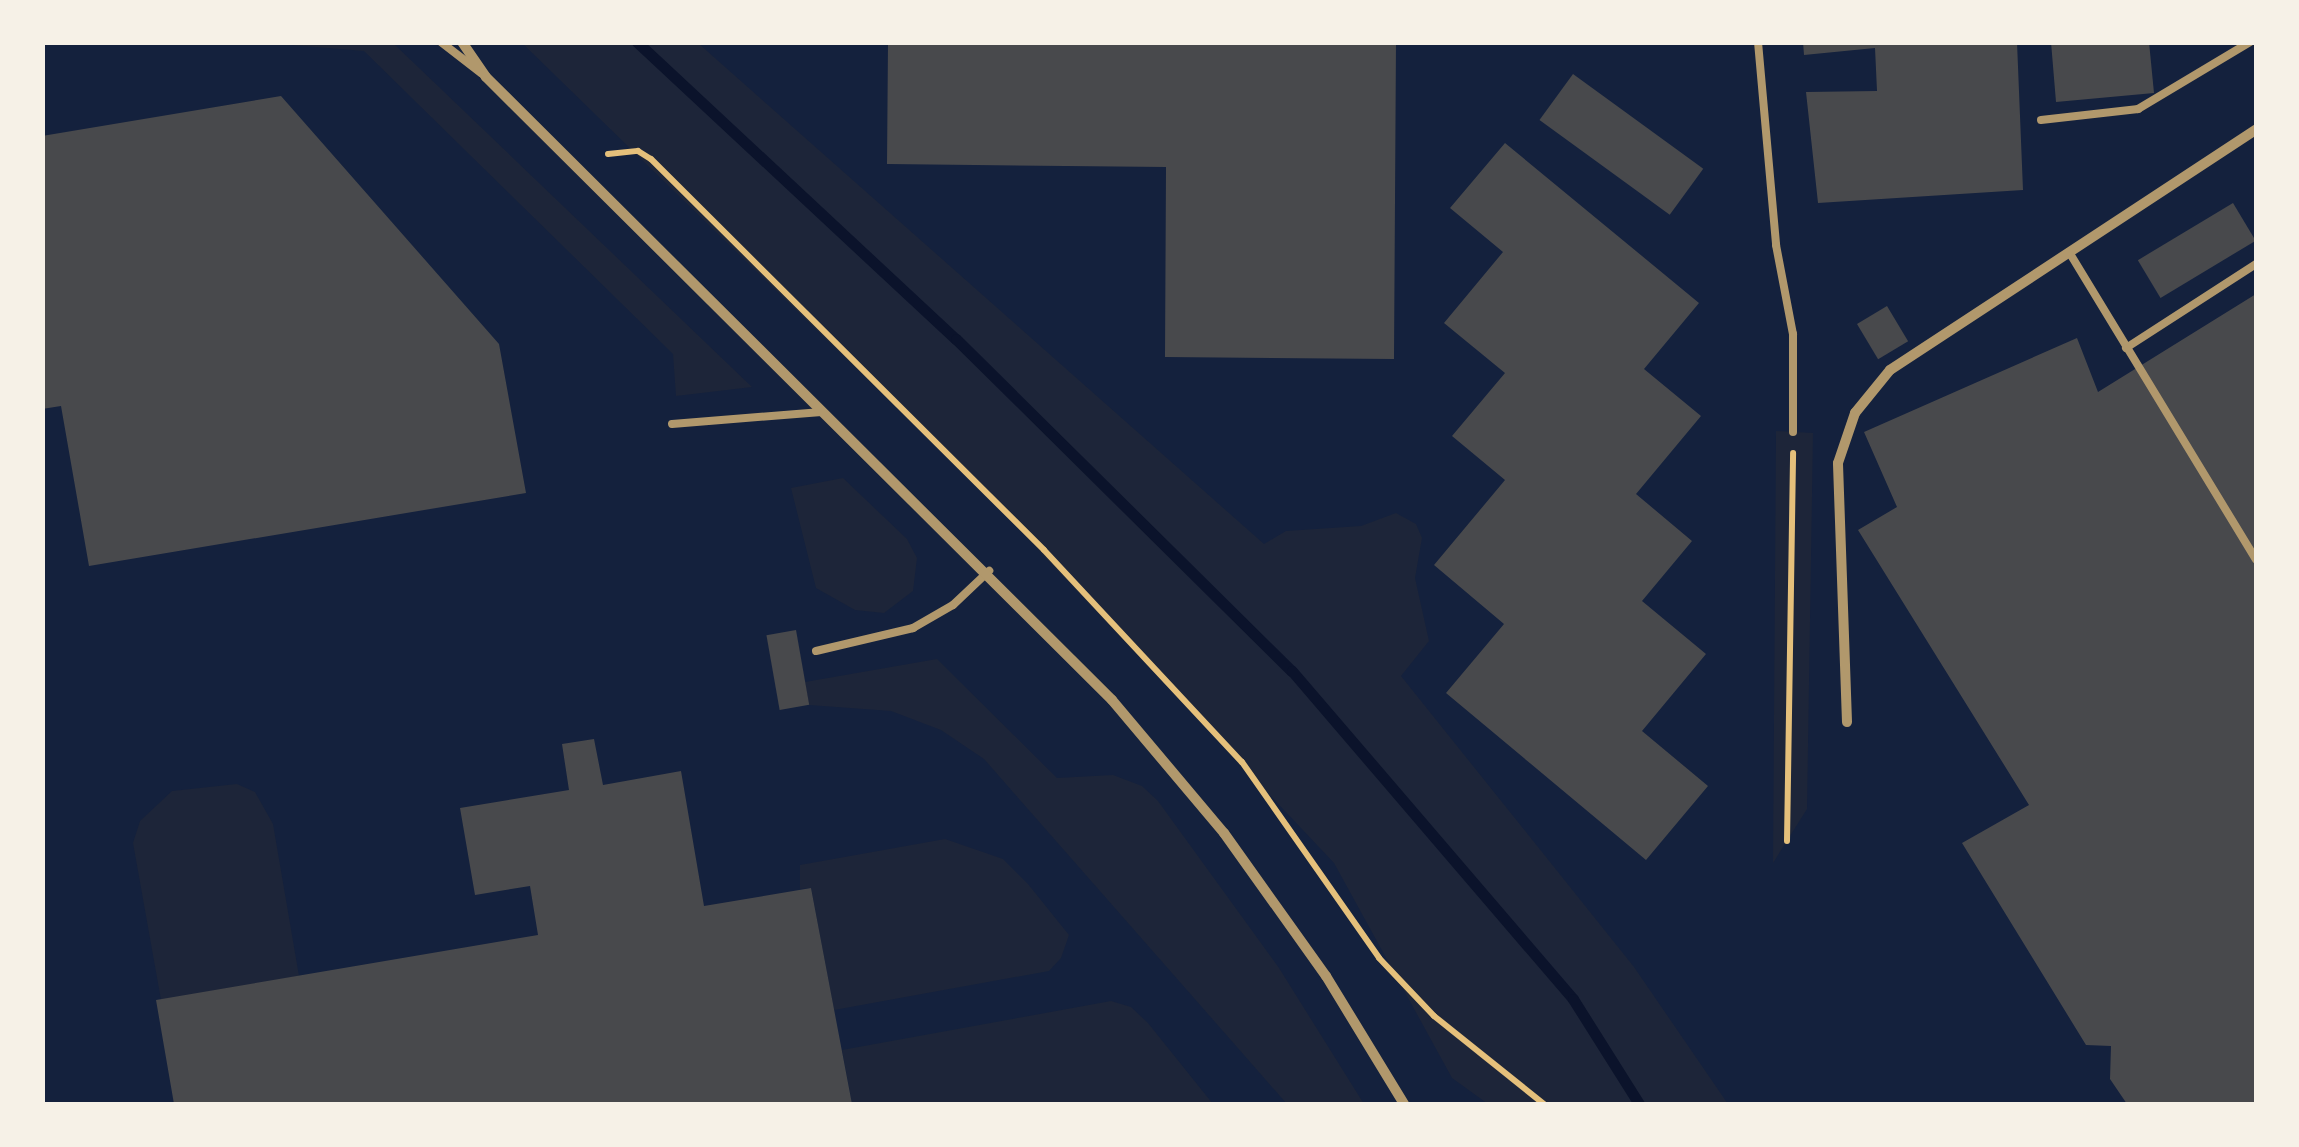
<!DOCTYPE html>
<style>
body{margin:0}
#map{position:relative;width:2299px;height:1147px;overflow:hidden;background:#14213d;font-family:Quicksand,sans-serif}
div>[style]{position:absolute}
.green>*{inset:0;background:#1d2539}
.stream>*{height:11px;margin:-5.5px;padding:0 5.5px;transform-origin:5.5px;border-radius:5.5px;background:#0b132b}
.building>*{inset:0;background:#48494c;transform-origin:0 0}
.path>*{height:6px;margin:-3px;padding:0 3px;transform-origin:3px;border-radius:3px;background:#e5c07b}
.service>*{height:8px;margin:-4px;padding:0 4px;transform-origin:4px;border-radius:4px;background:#b1986c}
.minor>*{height:10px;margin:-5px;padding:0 5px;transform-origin:5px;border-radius:5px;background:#b1986c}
span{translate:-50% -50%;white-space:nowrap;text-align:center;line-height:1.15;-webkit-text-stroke:8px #f6f1e7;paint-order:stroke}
.frame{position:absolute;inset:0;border:45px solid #f6f1e7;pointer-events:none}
</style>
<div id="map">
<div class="green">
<i style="clip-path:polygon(267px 43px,393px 43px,752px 387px,676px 396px,673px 354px,364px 51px)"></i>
<i style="clip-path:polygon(522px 43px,698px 43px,1264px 544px,1286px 531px,1361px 526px,1396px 513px,1416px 524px,1422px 538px,1415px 578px,1429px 641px,1401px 676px,1634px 967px,1728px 1104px,1488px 1104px,1452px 1078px,1334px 863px,988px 497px)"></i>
<i style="clip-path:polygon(1776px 431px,1813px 433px,1807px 809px,1773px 863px)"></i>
<i style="clip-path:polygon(843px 478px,907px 539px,917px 558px,913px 591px,884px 613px,855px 610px,816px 588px,791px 488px)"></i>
<i style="clip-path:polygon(937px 659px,1057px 778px,1113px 775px,1142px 786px,1158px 801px,1279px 968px,1364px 1104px,1287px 1104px,984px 759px,941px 730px,891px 711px,809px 705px,805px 682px)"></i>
<i style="clip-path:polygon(237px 784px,255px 792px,273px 824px,299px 976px,161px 1000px,133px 843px,140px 821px,172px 791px)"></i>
<i style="clip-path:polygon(945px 839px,1003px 859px,1028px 884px,1069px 935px,1061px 958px,1049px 971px,834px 1010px,811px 888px,800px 889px,800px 865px)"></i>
<i style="clip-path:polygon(1111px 1001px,1131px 1007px,1148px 1023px,1213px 1104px,852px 1104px,842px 1050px)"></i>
</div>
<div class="stream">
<i style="left:637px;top:42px;width:436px;rotate:43deg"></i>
<i style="left:956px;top:339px;width:472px;rotate:44.7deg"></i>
<i style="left:1292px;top:671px;width:432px;rotate:49.4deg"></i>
<i style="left:1573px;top:999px;width:124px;rotate:57.8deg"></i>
</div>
<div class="building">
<i style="clip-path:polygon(888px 42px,1396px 42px,1394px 359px,1165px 357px,1166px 167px,887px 164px)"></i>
<i style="clip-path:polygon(1803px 42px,2017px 42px,2023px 190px,1818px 203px,1806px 92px,1877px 91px,1875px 48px,1804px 55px)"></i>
<i style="clip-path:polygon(2051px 42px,2149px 42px,2154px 93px,2056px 102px)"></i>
<i style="left:1573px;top:74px;width:161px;height:57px;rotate:36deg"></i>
<i style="clip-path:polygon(281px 96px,499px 344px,526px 493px,89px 566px,61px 406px,42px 409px,42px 136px)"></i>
<i style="clip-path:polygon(1505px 143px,1699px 303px,1644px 369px,1701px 416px,1636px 494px,1692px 541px,1642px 601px,1706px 654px,1642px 731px,1708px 786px,1646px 860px,1446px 693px,1504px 624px,1434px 565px,1505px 480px,1452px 436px,1505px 373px,1444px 323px,1503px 252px,1450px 208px)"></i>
<i style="left:2233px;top:203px;width:44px;height:111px;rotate:59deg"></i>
<i style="clip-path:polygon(2256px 294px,2256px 1104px,2127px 1104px,2110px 1079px,2111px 1046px,2086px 1045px,1962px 843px,2029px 805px,1858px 530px,1897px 507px,1864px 432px,2077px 338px,2098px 392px)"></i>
<i style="left:1887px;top:306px;width:41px;height:35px;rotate:59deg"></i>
<i style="left:796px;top:630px;width:76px;height:30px;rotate:80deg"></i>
<i style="clip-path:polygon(594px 739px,603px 785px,681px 771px,704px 906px,811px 888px,852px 1104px,174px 1104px,156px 1000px,538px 935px,530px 886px,475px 895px,460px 808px,569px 790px,562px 744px)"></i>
</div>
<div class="path">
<i style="left:608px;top:154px;width:30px;rotate:-6deg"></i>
<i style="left:638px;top:151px;width:15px;rotate:32deg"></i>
<i style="left:651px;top:159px;width:554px;rotate:44.85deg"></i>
<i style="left:1044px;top:550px;width:290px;rotate:47deg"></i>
<i style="left:1242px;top:762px;width:239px;rotate:55deg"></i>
<i style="left:1379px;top:958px;width:80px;rotate:46.5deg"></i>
<i style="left:1434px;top:1016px;width:141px;rotate:38.7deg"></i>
<i style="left:1787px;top:841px;width:388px;rotate:-89.1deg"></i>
</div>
<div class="service">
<i style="left:441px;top:42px;width:51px;rotate:37.8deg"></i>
<i style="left:1758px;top:42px;width:204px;rotate:84.9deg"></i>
<i style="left:1776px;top:245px;width:91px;rotate:79.2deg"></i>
<i style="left:1793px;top:334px;width:98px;rotate:90deg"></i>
<i style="left:2041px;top:120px;width:98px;rotate:-6.5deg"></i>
<i style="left:2138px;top:109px;width:131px;rotate:-30.9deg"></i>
<i style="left:2069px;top:252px;width:360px;rotate:58.7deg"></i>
<i style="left:2126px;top:348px;width:155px;rotate:-32.9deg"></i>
<i style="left:672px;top:424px;width:150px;rotate:-4.6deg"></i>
<i style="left:816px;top:651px;width:100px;rotate:-13.3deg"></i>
<i style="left:913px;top:628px;width:46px;rotate:-29.9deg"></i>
<i style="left:953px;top:605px;width:50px;rotate:-43.4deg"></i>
</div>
<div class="minor">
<i style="left:462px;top:42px;width:42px;rotate:55.6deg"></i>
<i style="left:486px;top:77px;width:883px;rotate:44.86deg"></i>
<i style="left:1112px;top:700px;width:174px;rotate:49.9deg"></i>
<i style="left:1224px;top:833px;width:176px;rotate:54.5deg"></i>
<i style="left:1326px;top:976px;width:150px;rotate:58.6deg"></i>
<i style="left:1847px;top:722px;width:259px;rotate:-92deg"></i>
<i style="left:1838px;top:463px;width:53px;rotate:-71.2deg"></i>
<i style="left:1855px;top:413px;width:55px;rotate:-50.9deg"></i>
<i style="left:1890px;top:370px;width:438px;rotate:-33.3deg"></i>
</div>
<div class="frame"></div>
</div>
